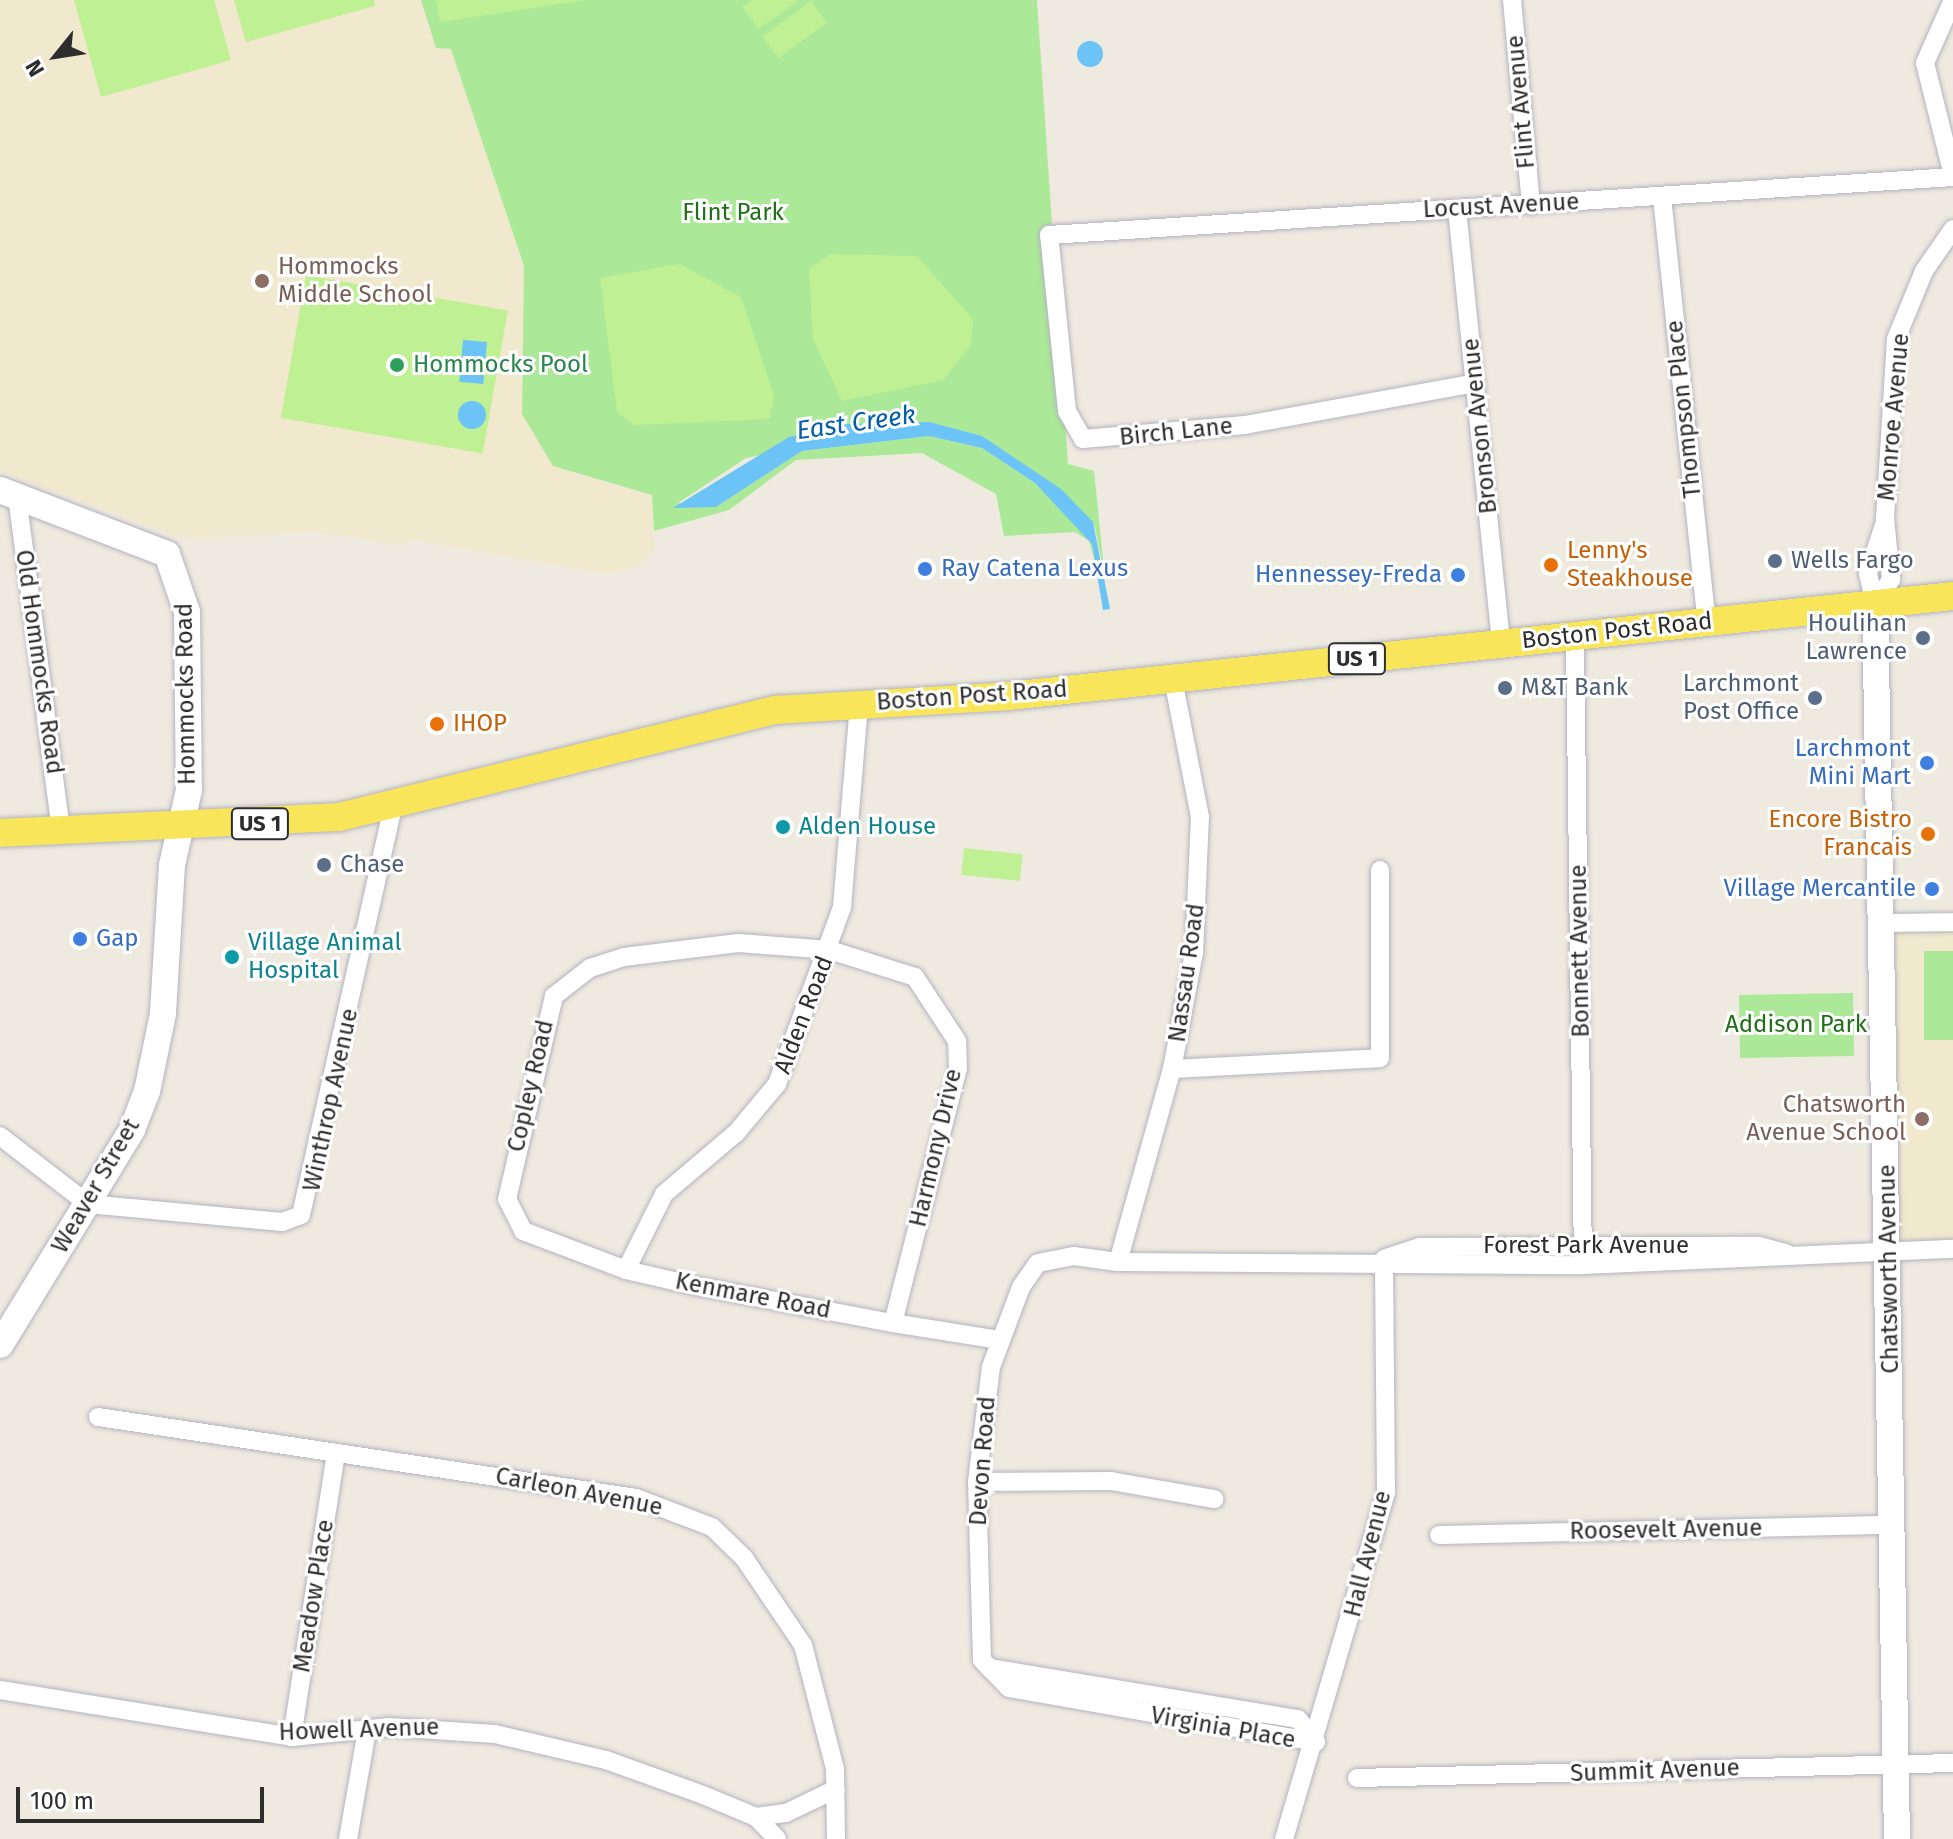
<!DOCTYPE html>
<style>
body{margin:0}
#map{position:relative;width:1953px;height:1839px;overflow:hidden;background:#efeadf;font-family:"Fira Sans",sans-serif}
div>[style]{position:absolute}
.education>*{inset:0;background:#f1e9cd;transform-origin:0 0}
.green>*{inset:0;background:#abe898;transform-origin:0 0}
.pitch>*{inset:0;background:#bff093;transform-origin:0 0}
.water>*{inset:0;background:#6cc3f6;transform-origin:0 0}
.round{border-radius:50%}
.roads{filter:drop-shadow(0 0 2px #b3b3c1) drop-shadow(0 0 2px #b3b3c1)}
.street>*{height:18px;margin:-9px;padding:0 9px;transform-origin:9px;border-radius:9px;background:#fff}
.secondary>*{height:26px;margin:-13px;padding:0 13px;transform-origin:13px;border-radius:13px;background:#fff}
.primary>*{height:28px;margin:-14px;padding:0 14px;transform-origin:14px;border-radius:14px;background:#f9e559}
.dots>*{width:22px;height:22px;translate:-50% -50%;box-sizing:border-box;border:4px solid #fff;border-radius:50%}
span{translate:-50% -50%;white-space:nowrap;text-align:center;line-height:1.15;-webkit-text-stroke:6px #fff;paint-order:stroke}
.shield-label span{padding:2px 6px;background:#fff;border:2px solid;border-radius:6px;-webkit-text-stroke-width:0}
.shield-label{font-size:22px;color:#2d2d2d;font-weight:700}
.street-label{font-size:24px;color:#2d2d2d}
.park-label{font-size:24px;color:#1f7016}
.education-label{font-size:24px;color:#785e54}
.left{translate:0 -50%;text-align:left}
.right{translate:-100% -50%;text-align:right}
.leisure-label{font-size:24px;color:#27864d}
.food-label{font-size:24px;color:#c56008}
.service-label{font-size:24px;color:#4e5e75}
.shop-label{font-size:24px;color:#366cbe}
.culture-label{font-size:24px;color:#0d838f}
.water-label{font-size:26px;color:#055fa8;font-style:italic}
.north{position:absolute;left:16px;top:16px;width:80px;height:80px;-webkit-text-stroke:6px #fff;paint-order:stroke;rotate:240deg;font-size:22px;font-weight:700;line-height:32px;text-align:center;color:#2d2d2d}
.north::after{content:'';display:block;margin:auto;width:28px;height:36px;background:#2d2d2d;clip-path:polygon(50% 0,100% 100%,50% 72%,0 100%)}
.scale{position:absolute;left:16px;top:1787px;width:248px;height:36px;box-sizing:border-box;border:4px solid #2d2d2d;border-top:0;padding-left:10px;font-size:24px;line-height:28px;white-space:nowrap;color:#2d2d2d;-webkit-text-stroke:6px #fff;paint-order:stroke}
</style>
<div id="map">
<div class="education">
<i style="clip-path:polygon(0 0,421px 0,436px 47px,451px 49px,524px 266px,525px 297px,578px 475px,652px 495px,655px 548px,640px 565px,607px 574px,414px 540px,403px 545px,313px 532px,184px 539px,0 471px)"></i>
<i style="left:1953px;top:926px;width:319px;height:63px;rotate:90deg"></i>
</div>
<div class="green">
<i style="clip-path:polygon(421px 0,1037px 0,1068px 464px,1094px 471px,1105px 579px,1095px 527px,1081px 511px,982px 436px,930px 422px,746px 458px,678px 503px,716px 507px,802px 451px,929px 436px,982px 448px,1035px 483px,1085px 533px,1092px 544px,1095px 562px,1089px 541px,1075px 532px,1004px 536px,996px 494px,922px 453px,796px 460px,729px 510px,654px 531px,652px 495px,553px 466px,522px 414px,524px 266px,451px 49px,436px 48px)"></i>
<i style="left:1924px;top:951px;width:29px;height:89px"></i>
<i style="left:1853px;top:993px;width:63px;height:114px;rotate:89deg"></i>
</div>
<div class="pitch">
<i style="clip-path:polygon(74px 0,214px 0,231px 60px,101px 97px)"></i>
<i style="clip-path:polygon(234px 0,374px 0,375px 6px,246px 42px)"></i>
<i style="clip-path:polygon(436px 0,587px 0,440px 22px)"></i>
<i style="clip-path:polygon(752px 0,800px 0,758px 29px,742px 7px)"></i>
<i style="left:811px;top:1px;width:27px;height:60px;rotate:54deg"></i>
<i style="clip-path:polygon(830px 254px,917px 256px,973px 319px,971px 345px,943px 380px,842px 401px,813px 339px,809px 269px)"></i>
<i style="clip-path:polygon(679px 264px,741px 297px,774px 396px,769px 419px,634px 425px,617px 412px,600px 278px)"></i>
<i style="left:306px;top:275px;width:205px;height:145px;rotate:10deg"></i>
<i style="left:964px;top:848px;width:59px;height:27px;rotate:6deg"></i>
</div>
<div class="water">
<i class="round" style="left:1077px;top:41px;width:26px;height:26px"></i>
<i style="left:463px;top:340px;width:24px;height:42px;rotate:5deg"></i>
<i class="round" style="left:458px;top:401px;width:28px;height:28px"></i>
<i style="clip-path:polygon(930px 422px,982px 436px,1061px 489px,1093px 522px,1110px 609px,1103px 610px,1092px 544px,1035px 483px,982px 448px,929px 436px,802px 451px,716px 507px,673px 508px,789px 437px,848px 424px)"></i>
</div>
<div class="roads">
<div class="street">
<i style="left:1512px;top:0;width:206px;rotate:84.7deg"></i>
<i style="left:1953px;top:0;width:69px;rotate:114deg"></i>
<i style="left:1925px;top:63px;width:115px;rotate:76deg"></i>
<i style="left:1662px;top:197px;width:427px;rotate:84deg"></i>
<i style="left:1457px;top:209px;width:437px;rotate:84.2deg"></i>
<i style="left:1476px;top:383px;width:235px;rotate:169.7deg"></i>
<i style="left:1245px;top:425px;width:163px;rotate:175.1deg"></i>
<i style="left:1083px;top:439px;width:32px;rotate:-120deg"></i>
<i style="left:1067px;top:411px;width:177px;rotate:-95.8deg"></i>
<i style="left:1049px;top:235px;width:906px;rotate:-3.67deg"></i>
<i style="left:17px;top:496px;width:335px;rotate:82.5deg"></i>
<i style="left:1875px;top:604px;width:30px;rotate:-57deg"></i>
<i style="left:1891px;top:579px;width:61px;rotate:-95.6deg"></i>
<i style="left:1885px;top:518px;width:179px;rotate:-86.5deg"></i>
<i style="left:1896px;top:339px;width:74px;rotate:-67.6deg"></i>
<i style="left:1924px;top:271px;width:51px;rotate:-55.4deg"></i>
<i style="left:1875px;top:604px;width:32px;rotate:-103deg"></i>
<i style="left:1868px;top:573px;width:54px;rotate:-71.6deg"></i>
<i style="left:1575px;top:637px;width:628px;rotate:89.27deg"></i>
<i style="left:1885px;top:923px;width:68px;rotate:-0.8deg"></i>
<i style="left:1172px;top:1069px;width:208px;rotate:-3deg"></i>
<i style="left:1380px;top:1058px;width:188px;rotate:-90deg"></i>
<i style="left:0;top:1136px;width:111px;rotate:37.7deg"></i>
<i style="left:88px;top:1204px;width:195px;rotate:5.3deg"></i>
<i style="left:282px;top:1222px;width:20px;rotate:-20deg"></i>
<i style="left:301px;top:1215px;width:419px;rotate:-77.3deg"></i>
<i style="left:1386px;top:1258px;width:36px;rotate:-18deg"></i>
<i style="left:1420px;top:1247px;width:339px;rotate:-0.2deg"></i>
<i style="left:1759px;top:1246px;width:28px;rotate:15deg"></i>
<i style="left:1118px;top:1262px;width:200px;rotate:-74.4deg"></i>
<i style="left:1172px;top:1069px;width:118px;rotate:-79.3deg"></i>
<i style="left:1194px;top:953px;width:136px;rotate:-87.5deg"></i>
<i style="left:1200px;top:817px;width:141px;rotate:-101.1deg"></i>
<i style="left:626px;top:1270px;width:85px;rotate:-63.4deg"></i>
<i style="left:664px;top:1194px;width:94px;rotate:-40.3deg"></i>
<i style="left:736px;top:1133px;width:64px;rotate:-50.1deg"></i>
<i style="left:777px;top:1084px;width:189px;rotate:-69.8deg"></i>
<i style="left:842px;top:907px;width:204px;rotate:-85.2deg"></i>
<i style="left:893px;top:1323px;width:263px;rotate:-75.7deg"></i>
<i style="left:958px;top:1068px;width:27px;rotate:-92deg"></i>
<i style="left:957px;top:1041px;width:77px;rotate:-123.3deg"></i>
<i style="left:915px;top:977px;width:89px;rotate:-162.4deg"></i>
<i style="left:830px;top:950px;width:92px;rotate:-175.6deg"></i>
<i style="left:738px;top:943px;width:115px;rotate:173deg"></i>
<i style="left:624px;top:957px;width:36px;rotate:162deg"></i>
<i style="left:590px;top:968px;width:46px;rotate:142.1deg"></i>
<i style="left:554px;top:996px;width:208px;rotate:103deg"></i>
<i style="left:507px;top:1199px;width:36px;rotate:63deg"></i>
<i style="left:523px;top:1231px;width:110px;rotate:20.7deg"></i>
<i style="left:626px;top:1270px;width:67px;rotate:13deg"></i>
<i style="left:691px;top:1285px;width:206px;rotate:10.7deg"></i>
<i style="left:893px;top:1323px;width:107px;rotate:9.1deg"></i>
<i style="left:98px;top:1417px;width:544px;rotate:8.56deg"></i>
<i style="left:636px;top:1498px;width:81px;rotate:20.9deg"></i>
<i style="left:712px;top:1527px;width:45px;rotate:44.1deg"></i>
<i style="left:744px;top:1558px;width:105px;rotate:55.9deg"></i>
<i style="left:803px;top:1645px;width:128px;rotate:75.5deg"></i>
<i style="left:835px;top:1769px;width:70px;rotate:89.2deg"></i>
<i style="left:977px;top:1482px;width:134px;rotate:-0.4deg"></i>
<i style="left:1111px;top:1481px;width:105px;rotate:9.9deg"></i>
<i style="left:1439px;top:1535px;width:454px;rotate:-1.3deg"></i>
<i style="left:989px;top:1668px;width:313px;rotate:9.4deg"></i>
<i style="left:1298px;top:1719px;width:29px;rotate:52deg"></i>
<i style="left:0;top:1690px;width:296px;rotate:9.1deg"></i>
<i style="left:292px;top:1737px;width:98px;rotate:-5.9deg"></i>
<i style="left:389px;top:1727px;width:106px;rotate:3.8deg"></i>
<i style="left:495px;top:1734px;width:114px;rotate:13.2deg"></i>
<i style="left:606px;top:1760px;width:103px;rotate:19.8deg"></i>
<i style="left:703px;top:1795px;width:57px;rotate:22.5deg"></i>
<i style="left:756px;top:1817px;width:30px;rotate:46deg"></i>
<i style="left:292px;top:1737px;width:286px;rotate:-81.2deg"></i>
<i style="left:1316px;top:1742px;width:312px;rotate:-170deg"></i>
<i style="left:1009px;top:1688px;width:39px;rotate:-134deg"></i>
<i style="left:982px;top:1660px;width:178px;rotate:-91.6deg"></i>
<i style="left:977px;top:1482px;width:116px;rotate:-83.1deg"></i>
<i style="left:991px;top:1367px;width:85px;rotate:-69.4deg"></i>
<i style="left:1021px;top:1287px;width:29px;rotate:-55deg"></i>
<i style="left:1038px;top:1263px;width:37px;rotate:-11deg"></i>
<i style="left:1074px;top:1256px;width:44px;rotate:7.8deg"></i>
<i style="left:1118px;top:1262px;width:465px;rotate:0.4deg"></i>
<i style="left:1583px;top:1265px;width:370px;rotate:-2.5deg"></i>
<i style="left:1357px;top:1778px;width:596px;rotate:-1.44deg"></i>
<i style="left:756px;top:1817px;width:30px;rotate:-8deg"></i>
<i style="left:786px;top:1813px;width:55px;rotate:-25.6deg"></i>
<i style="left:348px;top:1839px;width:111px;rotate:-80.1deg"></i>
<i style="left:1284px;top:1839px;width:362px;rotate:-73.6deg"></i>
<i style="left:1386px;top:1492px;width:233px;rotate:-90.5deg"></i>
</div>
<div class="secondary">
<i style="left:0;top:490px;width:179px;rotate:21deg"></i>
<i style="left:167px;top:554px;width:61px;rotate:71deg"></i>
<i style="left:187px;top:612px;width:178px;rotate:89.4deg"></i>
<i style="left:189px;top:790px;width:77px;rotate:102.8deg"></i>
<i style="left:172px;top:865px;width:149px;rotate:93.5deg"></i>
<i style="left:163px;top:1014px;width:79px;rotate:101.7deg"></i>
<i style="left:147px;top:1091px;width:42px;rotate:111deg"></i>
<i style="left:132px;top:1130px;width:252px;rotate:121.5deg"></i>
<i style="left:1875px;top:604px;width:1235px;rotate:88.98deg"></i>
</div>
<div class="primary">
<i style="left:0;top:833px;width:339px;rotate:-2.7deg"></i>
<i style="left:339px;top:817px;width:450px;rotate:-13.8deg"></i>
<i style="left:776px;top:710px;width:233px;rotate:-3.4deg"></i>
<i style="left:1009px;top:696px;width:949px;rotate:-6.05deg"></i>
</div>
</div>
<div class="dots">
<i style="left:262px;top:281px;background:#8d6e63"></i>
<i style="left:397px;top:365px;background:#2e9e5b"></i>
<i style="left:1775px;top:561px;background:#5c6f8a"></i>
<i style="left:1551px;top:565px;background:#e8710a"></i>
<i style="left:925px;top:569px;background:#3f7fe0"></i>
<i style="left:1458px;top:575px;background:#3f7fe0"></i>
<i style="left:1923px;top:638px;background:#5c6f8a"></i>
<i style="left:1505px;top:688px;background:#5c6f8a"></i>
<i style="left:1815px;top:698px;background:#5c6f8a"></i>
<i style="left:437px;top:724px;background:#e8710a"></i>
<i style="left:1927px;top:763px;background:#3f7fe0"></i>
<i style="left:783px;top:827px;background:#0f9aa8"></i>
<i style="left:1928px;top:834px;background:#e8710a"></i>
<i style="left:324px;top:865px;background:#5c6f8a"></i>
<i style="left:1932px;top:889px;background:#3f7fe0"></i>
<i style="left:80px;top:939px;background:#3f7fe0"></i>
<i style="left:232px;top:957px;background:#0f9aa8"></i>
<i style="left:1922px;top:1119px;background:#8d6e63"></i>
</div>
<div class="shield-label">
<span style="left:1357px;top:659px">US 1</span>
<span style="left:260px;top:824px">US 1</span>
</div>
<div class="street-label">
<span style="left:1521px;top:102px;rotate:-95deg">Flint Avenue</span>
<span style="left:1501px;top:206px;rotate:-3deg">Locust Avenue</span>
<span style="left:1684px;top:409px;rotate:-96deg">Thompson Place</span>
<span style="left:1894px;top:417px;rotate:-85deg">Monroe Avenue</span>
<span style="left:1480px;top:426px;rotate:-96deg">Bronson Avenue</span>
<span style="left:1176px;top:432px;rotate:-6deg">Birch Lane</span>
<span style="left:1617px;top:631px;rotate:-6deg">Boston Post Road</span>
<span style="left:39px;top:662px;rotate:82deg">Old Hommocks Road</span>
<span style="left:186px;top:694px;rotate:-91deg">Hommocks Road</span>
<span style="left:972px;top:696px;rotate:-4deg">Boston Post Road</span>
<span style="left:1580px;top:951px;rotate:-91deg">Bonnett Avenue</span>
<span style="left:1187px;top:973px;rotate:-82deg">Nassau Road</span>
<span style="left:804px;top:1015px;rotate:-69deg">Alden Road</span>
<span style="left:531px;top:1086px;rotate:-77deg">Copley Road</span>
<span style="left:331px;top:1100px;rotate:-78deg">Winthrop Avenue</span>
<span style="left:936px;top:1148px;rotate:-77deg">Harmony Drive</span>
<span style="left:96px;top:1186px;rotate:-60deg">Weaver Street</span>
<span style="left:1586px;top:1246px">Forest Park Avenue</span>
<span style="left:1889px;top:1269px;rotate:-91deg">Chatsworth Avenue</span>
<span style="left:753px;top:1296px;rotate:11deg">Kenmare Road</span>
<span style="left:983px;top:1461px;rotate:-86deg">Devon Road</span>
<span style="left:579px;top:1492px;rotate:11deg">Carleon Avenue</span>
<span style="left:1666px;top:1530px;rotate:-1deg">Roosevelt Avenue</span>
<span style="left:1368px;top:1554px;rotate:-76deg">Hall Avenue</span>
<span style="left:314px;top:1596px;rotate:-81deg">Meadow Place</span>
<span style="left:1223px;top:1728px;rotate:10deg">Virginia Place</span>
<span style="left:359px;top:1730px;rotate:-2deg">Howell Avenue</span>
<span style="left:1655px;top:1771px;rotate:-2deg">Summit Avenue</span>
</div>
<div class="park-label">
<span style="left:733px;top:213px">Flint Park</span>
<span style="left:1796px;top:1025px">Addison Park</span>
</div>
<div class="education-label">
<span class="left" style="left:278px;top:281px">Hommocks<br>Middle School</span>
<span class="right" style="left:1906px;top:1119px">Chatsworth<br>Avenue School</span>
</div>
<div class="leisure-label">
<span class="left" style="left:413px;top:365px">Hommocks Pool</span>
</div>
<div class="food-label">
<span class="left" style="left:1567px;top:565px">Lenny's<br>Steakhouse</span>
<span class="left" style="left:453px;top:724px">IHOP</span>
<span class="right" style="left:1912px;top:834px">Encore Bistro<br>Francais</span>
</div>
<div class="service-label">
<span class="left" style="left:1791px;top:561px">Wells Fargo</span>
<span class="right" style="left:1907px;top:638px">Houlihan<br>Lawrence</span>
<span class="right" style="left:1799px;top:698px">Larchmont<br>Post Office</span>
<span class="left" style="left:1521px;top:688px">M&amp;T Bank</span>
<span class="left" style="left:340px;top:865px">Chase</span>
</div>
<div class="shop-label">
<span class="left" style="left:941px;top:569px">Ray Catena Lexus</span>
<span class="right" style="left:1442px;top:575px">Hennessey-Freda</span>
<span class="right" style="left:1911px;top:763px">Larchmont<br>Mini Mart</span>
<span class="right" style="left:1916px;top:889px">Village Mercantile</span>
<span class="left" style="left:96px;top:939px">Gap</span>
</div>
<div class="culture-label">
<span class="left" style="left:799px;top:827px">Alden House</span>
<span class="left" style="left:248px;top:957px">Village Animal<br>Hospital</span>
</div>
<div class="water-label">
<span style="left:856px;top:423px;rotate:-8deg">East Creek</span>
</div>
<div class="north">N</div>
<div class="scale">100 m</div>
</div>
